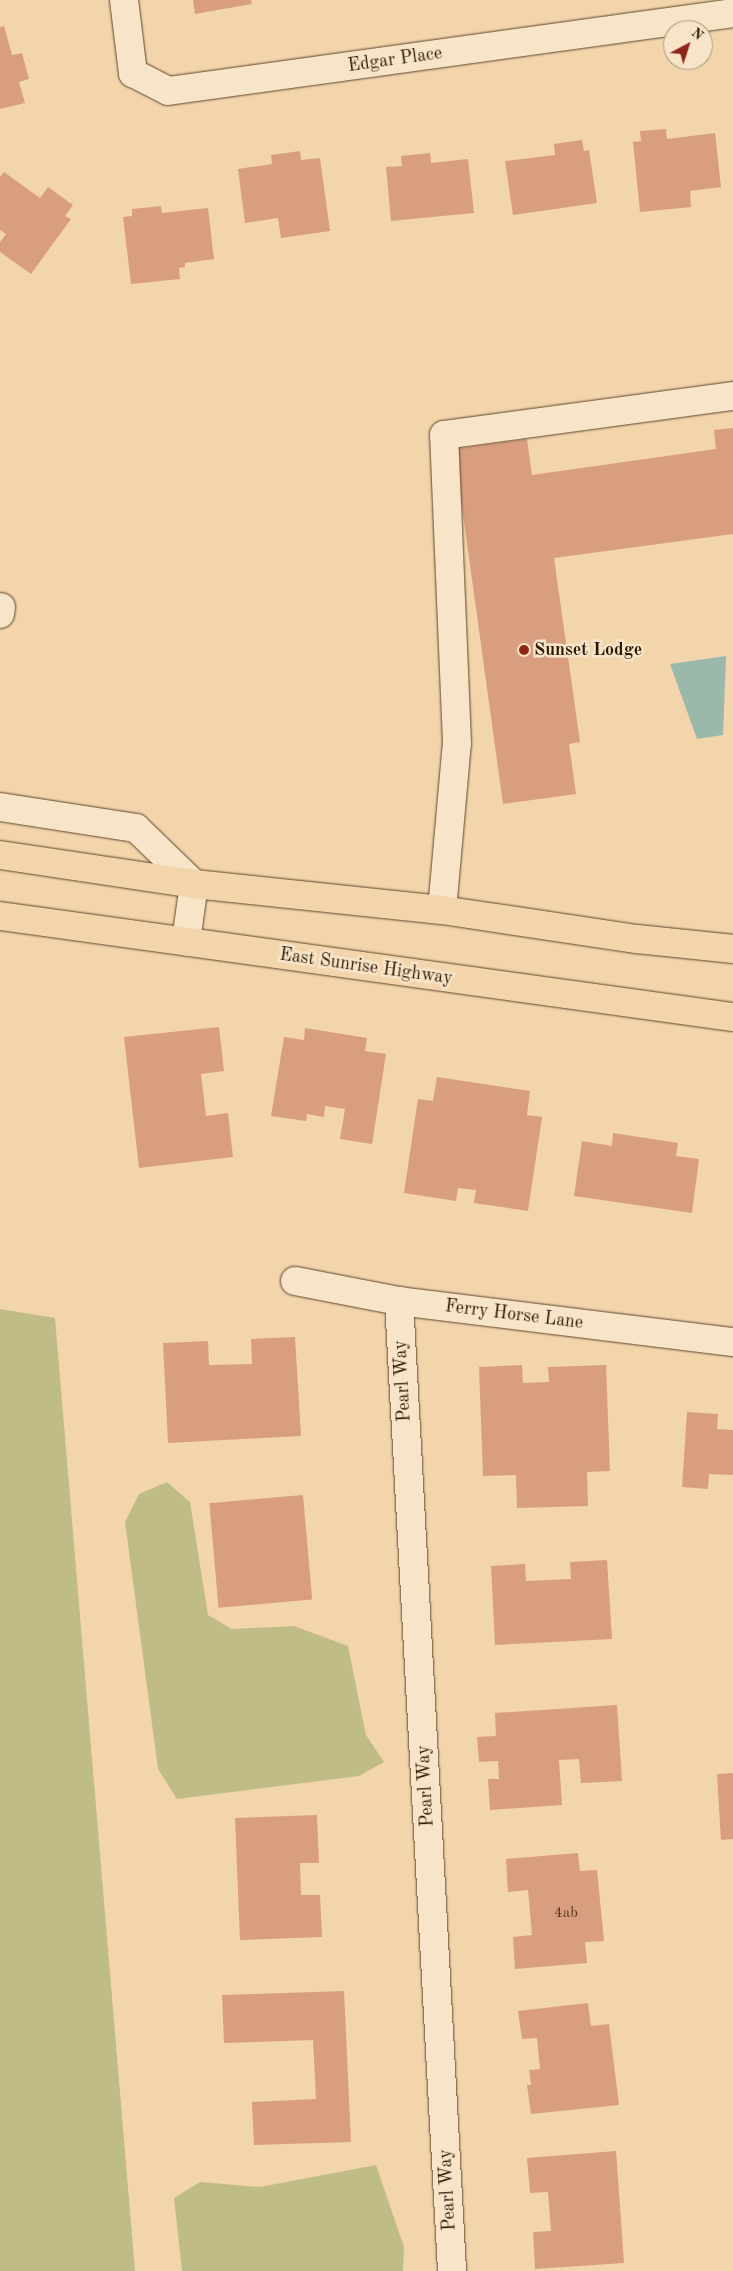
<!DOCTYPE html>
<style>
body{margin:0}
#map{position:relative;width:733px;height:2271px;overflow:hidden;background:#f3d5ac;font-family:"Old Standard TT",serif}
div>[style]{position:absolute}
.green>*{inset:0;background:#c0bc86}
.water>*{inset:0;background:#9bb9ab}
.building>*{inset:0;background:#d99d80;transform-origin:0 0}
.roads{filter:drop-shadow(0 0 1px #5d462b) drop-shadow(0 0 1px #5d462b)}
.minor>*{height:28px;margin:-14px;padding:0 14px;transform-origin:14px;border-radius:14px;background:#f7e4c9}
.major>*{height:28px;margin:-14px;padding:0 14px;transform-origin:14px;border-radius:14px;background:#f3d5ac}
.dots>*{width:14px;height:14px;translate:-50% -50%;box-sizing:border-box;border:2px solid #f7e4c9;border-radius:50%}
span{translate:-50% -50%;white-space:nowrap;text-align:center;line-height:1.15;-webkit-text-stroke:5px #f7e4c9;paint-order:stroke}
.number-label{font-size:15px;color:#563820}
.number-label span{-webkit-text-stroke-width:0}
.street-label{font-size:18px;color:#2b1600}
.poi-label{font-size:18px;color:#2b1600;font-weight:700}
.left{translate:0 -50%;text-align:left}
.north{position:absolute;left:663px;top:20px;width:50px;height:50px;box-sizing:border-box;background:#f7e4c9;border:1px solid #a59279;border-radius:50%;rotate:40deg;font-size:14px;font-weight:700;line-height:20px;text-align:center;color:#2b1600}
.north::after{content:'';display:block;margin:auto;width:18px;height:22px;background:#8f2418;clip-path:polygon(50% 0,100% 100%,50% 72%,0 100%)}
</style>
<div id="map">
<div class="green">
<i style="clip-path:polygon(0 1309px,55px 1318px,135px 2271px,0 2271px)"></i>
<i style="clip-path:polygon(167px 1482px,190px 1502px,208px 1615px,232px 1629px,294px 1626px,348px 1646px,366px 1735px,384px 1762px,359px 1776px,177px 1799px,158px 1769px,125px 1522px,139px 1494px)"></i>
<i style="clip-path:polygon(376px 2165px,404px 2247px,403px 2271px,182px 2271px,174px 2198px,200px 2182px,260px 2187px)"></i>
</div>
<div class="water">
<i style="clip-path:polygon(726px 656px,723px 735px,697px 739px,670px 664px)"></i>
</div>
<div class="building">
<i style="clip-path:polygon(193px 0,251px 0,252px 4px,195px 14px)"></i>
<i style="clip-path:polygon(4px 26px,12px 55px,22px 53px,29px 79px,19px 82px,25px 103px,0 109px,0 27px)"></i>
<i style="clip-path:polygon(666px 129px,667px 139px,715px 133px,721px 187px,690px 191px,691px 207px,640px 212px,633px 142px,641px 141px,640px 131px)"></i>
<i style="clip-path:polygon(582px 140px,584px 151px,589px 150px,597px 203px,513px 215px,505px 161px,555px 155px,554px 144px)"></i>
<i style="clip-path:polygon(300px 151px,301px 160px,320px 158px,330px 231px,281px 238px,278px 218px,245px 223px,238px 169px,272px 164px,271px 155px)"></i>
<i style="clip-path:polygon(430px 153px,431px 163px,468px 159px,474px 213px,391px 221px,386px 167px,402px 166px,401px 156px)"></i>
<i style="clip-path:polygon(4px 172px,40px 198px,48px 187px,73px 205px,65px 216px,71px 219px,31px 274px,0 252px,0 242px,6px 234px,0 230px,0 177px)"></i>
<i style="clip-path:polygon(161px 206px,162px 213px,208px 208px,214px 259px,185px 263px,185px 267px,179px 268px,180px 279px,131px 284px,123px 217px,132px 216px,132px 209px)"></i>
<i style="clip-path:polygon(733px 428px,733px 534px,554px 558px,580px 742px,569px 744px,576px 794px,503px 804px,454px 449px,527px 439px,532px 475px,716px 449px,714px 430px)"></i>
<i style="clip-path:polygon(219px 1027px,224px 1071px,201px 1074px,206px 1116px,228px 1113px,233px 1157px,139px 1168px,124px 1037px)"></i>
<i style="clip-path:polygon(305px 1028px,367px 1038px,365px 1051px,386px 1054px,372px 1144px,340px 1139px,345px 1109px,325px 1106px,324px 1117px,307px 1114px,306px 1121px,271px 1116px,284px 1037px,304px 1040px)"></i>
<i style="clip-path:polygon(437px 1077px,530px 1091px,527px 1115px,542px 1117px,528px 1211px,474px 1203px,476px 1190px,458px 1188px,456px 1201px,404px 1193px,418px 1099px,433px 1101px)"></i>
<i style="clip-path:polygon(613px 1133px,678px 1143px,676px 1156px,699px 1159px,692px 1213px,574px 1196px,582px 1141px,612px 1146px)"></i>
<i style="clip-path:polygon(295px 1337px,301px 1436px,168px 1443px,163px 1343px,208px 1341px,209px 1365px,252px 1364px,251px 1339px)"></i>
<i style="clip-path:polygon(522px 1365px,523px 1383px,549px 1382px,548px 1367px,606px 1365px,610px 1471px,587px 1472px,588px 1506px,517px 1508px,516px 1475px,483px 1476px,479px 1367px)"></i>
<i style="clip-path:polygon(687px 1412px,718px 1414px,717px 1429px,733px 1430px,733px 1475px,709px 1474px,708px 1489px,682px 1487px)"></i>
<i style="left:303px;top:1495px;width:105px;height:94px;rotate:85deg"></i>
<i style="clip-path:polygon(607px 1560px,612px 1639px,495px 1645px,491px 1566px,525px 1564px,526px 1581px,571px 1579px,570px 1562px)"></i>
<i style="clip-path:polygon(617px 1705px,622px 1781px,581px 1783px,579px 1759px,559px 1760px,562px 1805px,490px 1810px,488px 1779px,499px 1779px,498px 1761px,479px 1762px,477px 1737px,496px 1736px,495px 1713px)"></i>
<i style="clip-path:polygon(733px 1773px,733px 1839px,721px 1840px,717px 1774px)"></i>
<i style="clip-path:polygon(317px 1815px,319px 1863px,300px 1863px,301px 1895px,320px 1895px,322px 1937px,240px 1940px,235px 1818px)"></i>
<i style="clip-path:polygon(578px 1853px,580px 1871px,597px 1870px,604px 1941px,585px 1942px,587px 1963px,515px 1969px,513px 1937px,532px 1935px,528px 1890px,508px 1892px,506px 1859px)"></i>
<i style="clip-path:polygon(344px 1991px,351px 2142px,254px 2145px,252px 2102px,316px 2099px,313px 2040px,224px 2043px,222px 1995px)"></i>
<i style="clip-path:polygon(588px 2003px,591px 2026px,609px 2024px,619px 2105px,531px 2114px,527px 2085px,531px 2085px,529px 2070px,540px 2069px,537px 2038px,522px 2039px,518px 2011px)"></i>
<i style="clip-path:polygon(616px 2151px,624px 2263px,535px 2269px,533px 2232px,551px 2231px,548px 2192px,530px 2193px,527px 2158px)"></i>
</div>
<div class="roads">
<div class="minor">
<i style="left:124px;top:0;width:74px;rotate:83deg"></i>
<i style="left:133px;top:73px;width:39px;rotate:27deg"></i>
<i style="left:168px;top:91px;width:570px;rotate:-7.86deg"></i>
<i style="left:0;top:614px;width:7px;rotate:-82deg"></i>
<i style="left:0;top:807px;width:138px;rotate:8.8deg"></i>
<i style="left:136px;top:828px;width:81px;rotate:44deg"></i>
<i style="left:194px;top:884px;width:58px;rotate:98deg"></i>
<i style="left:442px;top:910px;width:168px;rotate:-84.9deg"></i>
<i style="left:457px;top:743px;width:308px;rotate:-92.4deg"></i>
<i style="left:444px;top:435px;width:292px;rotate:-7.7deg"></i>
<i style="left:295px;top:1281px;width:106px;rotate:10.9deg"></i>
<i style="left:399px;top:1301px;width:337px;rotate:7deg"></i>
<i style="left:399px;top:1301px;width:971px;rotate:86.87deg"></i>
</div>
<div class="major">
<i style="left:0;top:855px;width:196px;rotate:8.5deg"></i>
<i style="left:194px;top:884px;width:249px;rotate:6deg"></i>
<i style="left:442px;top:910px;width:197px;rotate:8.5deg"></i>
<i style="left:637px;top:939px;width:97px;rotate:5.9deg"></i>
<i style="left:0;top:916px;width:740px;rotate:7.85deg"></i>
</div>
</div>
<div class="dots">
<i style="left:524px;top:650px;background:#8f2418"></i>
</div>
<div class="number-label">
<span style="left:566px;top:1914px">4ab</span>
</div>
<div class="street-label">
<span style="left:395px;top:60px;rotate:-8deg">Edgar Place</span>
<span style="left:366px;top:967px;rotate:8deg">East Sunrise Highway</span>
<span style="left:514px;top:1315px;rotate:7deg">Ferry Horse Lane</span>
<span style="left:403px;top:1381px;rotate:-93deg">Pearl Way</span>
<span style="left:426px;top:1786px;rotate:-93deg">Pearl Way</span>
<span style="left:448px;top:2190px;rotate:-93deg">Pearl Way</span>
</div>
<div class="poi-label">
<span class="left" style="left:534px;top:650px">Sunset Lodge</span>
</div>
<div class="north">N</div>
</div>
